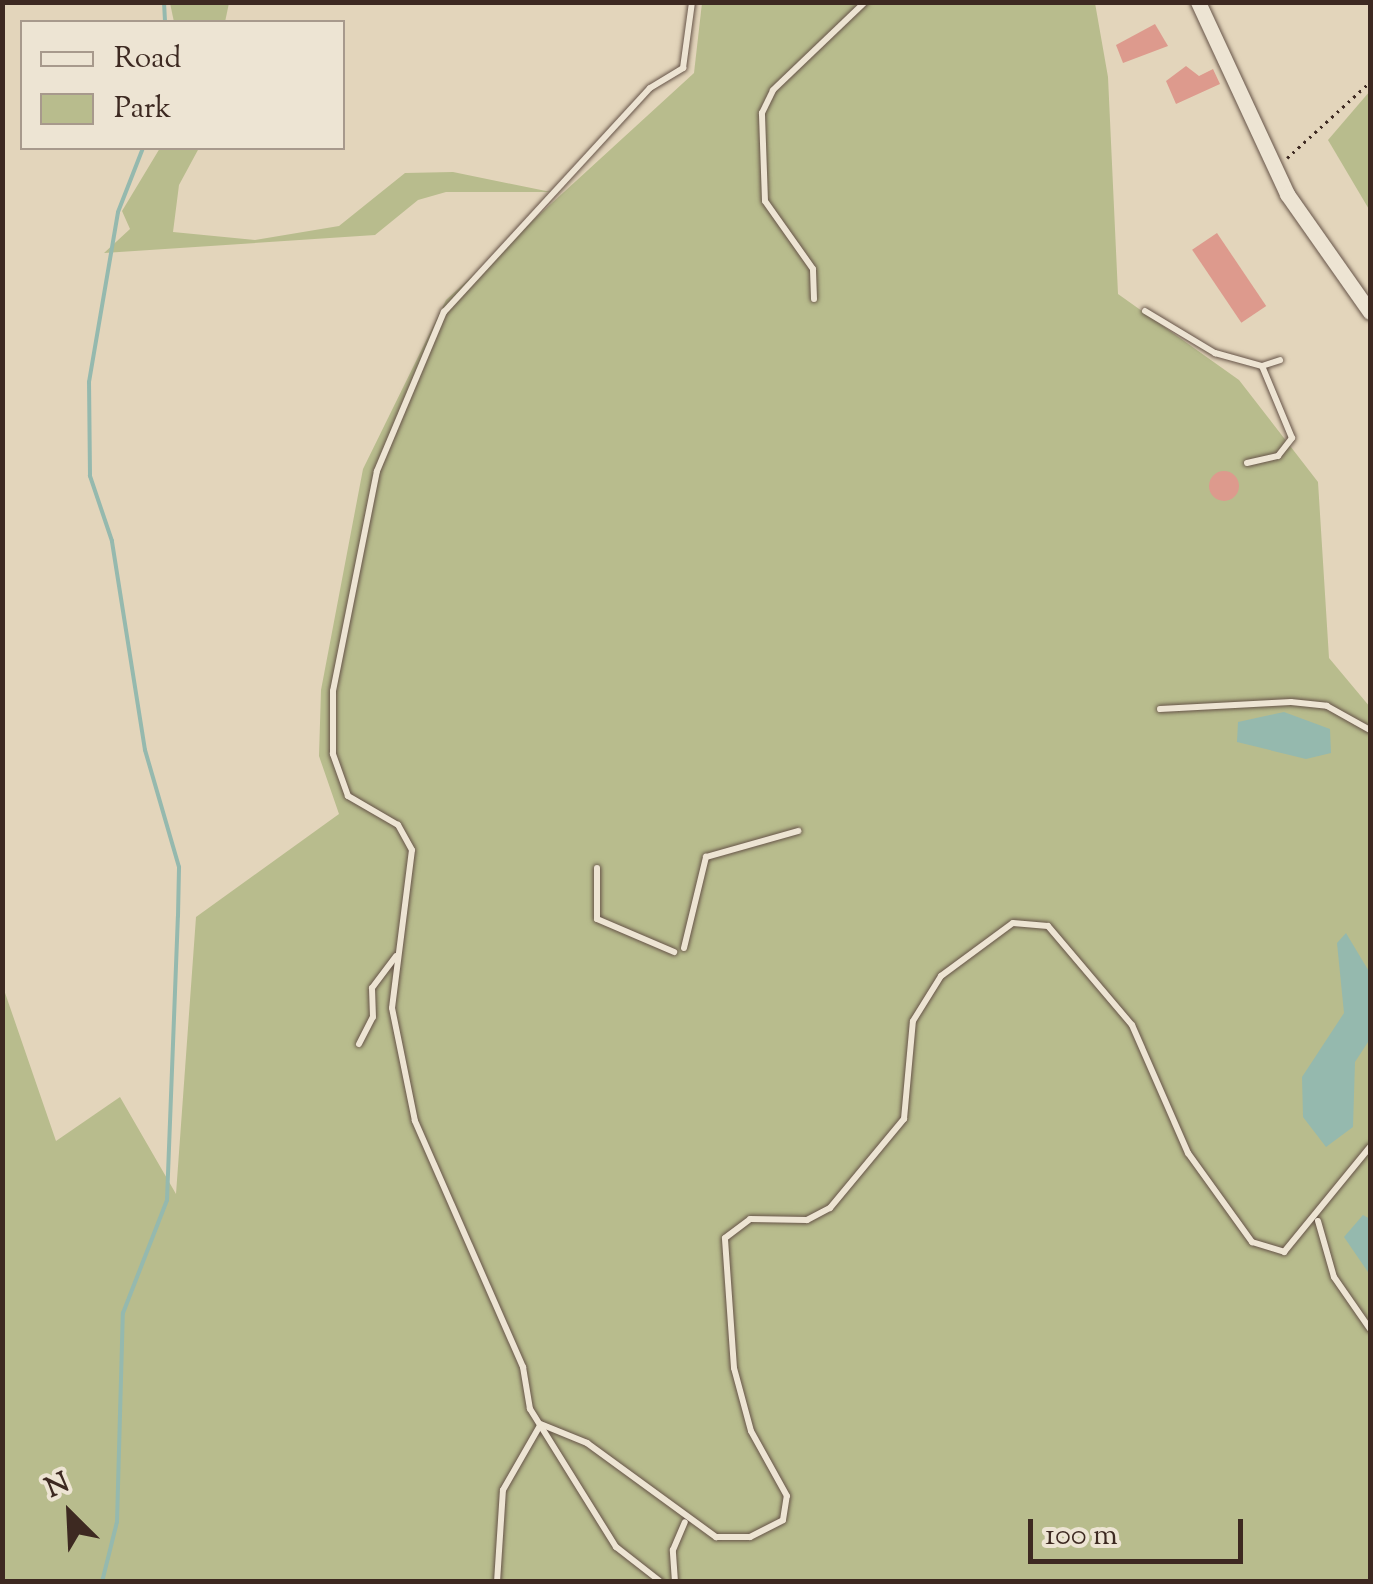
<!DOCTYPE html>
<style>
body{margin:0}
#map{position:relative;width:1373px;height:1584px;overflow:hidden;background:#e3d5bb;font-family:"Sorts Mill Goudy",serif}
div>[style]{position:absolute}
.green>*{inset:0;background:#b8bc8d}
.water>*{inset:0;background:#95b9ae}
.stream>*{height:4px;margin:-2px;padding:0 2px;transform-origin:2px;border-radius:2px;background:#95b9ae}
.building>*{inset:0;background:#dd9a8d;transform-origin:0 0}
.round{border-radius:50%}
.path>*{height:2.5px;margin-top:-1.25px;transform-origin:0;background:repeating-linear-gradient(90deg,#3d2921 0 2.5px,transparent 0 7.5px)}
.roads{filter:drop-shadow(0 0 2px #665448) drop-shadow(0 0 2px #665448)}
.service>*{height:6px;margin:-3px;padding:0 3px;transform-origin:3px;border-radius:3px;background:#ede4d3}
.tertiary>*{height:15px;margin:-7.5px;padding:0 7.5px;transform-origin:7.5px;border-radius:7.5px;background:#ede4d3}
span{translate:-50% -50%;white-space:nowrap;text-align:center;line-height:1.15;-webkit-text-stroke:9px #ede4d3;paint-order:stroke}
.frame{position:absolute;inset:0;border:5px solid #3d2921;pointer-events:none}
.legend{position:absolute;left:20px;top:20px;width:325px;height:130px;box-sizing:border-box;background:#ede4d3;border:2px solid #a7998c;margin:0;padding:12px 18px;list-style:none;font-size:30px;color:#3d2921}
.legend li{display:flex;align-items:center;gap:20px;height:50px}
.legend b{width:50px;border:2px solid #a7998c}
.north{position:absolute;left:20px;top:1464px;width:100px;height:100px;-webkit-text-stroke:8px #ede4d3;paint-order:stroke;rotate:336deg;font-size:28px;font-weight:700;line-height:40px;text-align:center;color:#3d2921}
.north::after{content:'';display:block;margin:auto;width:35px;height:45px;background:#3d2921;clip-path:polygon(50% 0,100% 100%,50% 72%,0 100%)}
.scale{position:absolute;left:1028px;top:1519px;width:215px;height:45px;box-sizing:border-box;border:5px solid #3d2921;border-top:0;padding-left:12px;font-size:30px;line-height:35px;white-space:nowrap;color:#3d2921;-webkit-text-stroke:8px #ede4d3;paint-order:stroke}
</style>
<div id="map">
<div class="green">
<i style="clip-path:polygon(170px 3px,170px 2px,229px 3px,225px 22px,174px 22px)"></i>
<i style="clip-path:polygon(702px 3px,1095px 3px,1108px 77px,1118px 294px,1239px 380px,1318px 482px,1329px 658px,1370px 707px,1370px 1581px,3px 1581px,2px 984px,56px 1141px,120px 1097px,176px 1194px,196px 917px,339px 814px,319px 756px,321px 690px,363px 469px,446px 300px,694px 73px)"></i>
<i style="clip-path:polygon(1370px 91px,1370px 211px,1328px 140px)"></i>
<i style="clip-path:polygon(160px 148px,199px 148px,179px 185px,173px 232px,255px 240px,339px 226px,405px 173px,453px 172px,551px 192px,446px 192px,418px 200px,375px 235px,104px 253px,130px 229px,122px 211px)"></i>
</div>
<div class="water">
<i style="clip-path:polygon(1284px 712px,1330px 729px,1331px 753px,1306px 759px,1237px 742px,1238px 722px)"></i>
<i style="clip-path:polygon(1346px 933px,1370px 973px,1370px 1039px,1355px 1062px,1353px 1127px,1326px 1147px,1303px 1117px,1302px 1077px,1344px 1013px,1337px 943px)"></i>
<i style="clip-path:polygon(1363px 1215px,1370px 1219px,1370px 1275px,1344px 1237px)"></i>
</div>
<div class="stream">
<i style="left:164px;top:2px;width:20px;rotate:87deg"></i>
<i style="left:102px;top:1582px;width:62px;rotate:-76deg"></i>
<i style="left:117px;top:1522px;width:209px;rotate:-88.4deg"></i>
<i style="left:123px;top:1313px;width:121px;rotate:-68.7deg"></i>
<i style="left:167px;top:1200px;width:284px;rotate:-87.8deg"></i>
<i style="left:178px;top:916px;width:49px;rotate:-88.8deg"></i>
<i style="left:179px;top:867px;width:122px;rotate:-106.2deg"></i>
<i style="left:145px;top:750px;width:212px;rotate:-99deg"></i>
<i style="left:112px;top:541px;width:69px;rotate:-108.7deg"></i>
<i style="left:90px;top:476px;width:94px;rotate:-90.6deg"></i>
<i style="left:89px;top:382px;width:172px;rotate:-80.3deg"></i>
<i style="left:118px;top:212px;width:69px;rotate:-68.7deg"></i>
</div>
<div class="building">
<i style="clip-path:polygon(1155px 24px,1168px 46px,1123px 63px,1116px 45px)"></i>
<i style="clip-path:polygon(1186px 66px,1199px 76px,1213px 69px,1220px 84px,1176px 104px,1166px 81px)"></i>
<i style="left:1217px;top:233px;width:88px;height:30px;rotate:56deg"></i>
<i class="round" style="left:1209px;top:471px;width:30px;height:30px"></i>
</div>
<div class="path">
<i style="left:1287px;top:158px;width:113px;rotate:-42.5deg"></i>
</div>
<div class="roads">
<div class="service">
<i style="left:814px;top:299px;width:30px;rotate:-92deg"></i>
<i style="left:813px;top:269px;width:83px;rotate:-125.2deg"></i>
<i style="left:765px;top:201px;width:88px;rotate:-92deg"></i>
<i style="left:762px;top:113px;width:25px;rotate:-64deg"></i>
<i style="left:773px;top:90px;width:127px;rotate:-43.7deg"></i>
<i style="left:1145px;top:311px;width:82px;rotate:31deg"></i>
<i style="left:1215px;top:353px;width:49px;rotate:15.5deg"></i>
<i style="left:1262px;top:366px;width:19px;rotate:-18deg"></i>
<i style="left:1247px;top:463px;width:32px;rotate:-13deg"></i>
<i style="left:1278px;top:456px;width:23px;rotate:-52deg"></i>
<i style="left:1292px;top:438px;width:78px;rotate:-112.6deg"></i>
<i style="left:1160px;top:709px;width:131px;rotate:-3.1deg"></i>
<i style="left:1291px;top:702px;width:36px;rotate:6deg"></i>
<i style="left:1327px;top:706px;width:49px;rotate:29.2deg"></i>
<i style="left:597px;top:868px;width:51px;rotate:90deg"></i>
<i style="left:597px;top:919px;width:84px;rotate:23.2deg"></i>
<i style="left:684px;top:948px;width:94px;rotate:-76.4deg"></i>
<i style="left:706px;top:857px;width:96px;rotate:-15.8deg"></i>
<i style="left:359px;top:1044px;width:30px;rotate:-63deg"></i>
<i style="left:373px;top:1017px;width:29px;rotate:-92deg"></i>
<i style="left:372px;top:988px;width:40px;rotate:-53deg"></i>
<i style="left:1318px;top:1221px;width:58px;rotate:74.1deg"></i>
<i style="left:1334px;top:1277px;width:63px;rotate:55.3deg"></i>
<i style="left:543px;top:1425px;width:48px;rotate:22.2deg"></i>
<i style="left:587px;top:1443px;width:160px;rotate:36.1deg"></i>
<i style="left:716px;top:1537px;width:34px"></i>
<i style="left:750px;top:1537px;width:37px;rotate:-27deg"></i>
<i style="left:783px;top:1520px;width:24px;rotate:-81deg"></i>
<i style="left:787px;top:1496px;width:74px;rotate:-119deg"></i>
<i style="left:751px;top:1431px;width:65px;rotate:-105.1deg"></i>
<i style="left:734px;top:1368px;width:130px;rotate:-94deg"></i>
<i style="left:725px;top:1238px;width:31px;rotate:-37deg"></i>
<i style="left:750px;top:1219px;width:57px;rotate:1deg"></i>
<i style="left:807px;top:1220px;width:26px;rotate:-28deg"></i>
<i style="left:830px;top:1208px;width:116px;rotate:-50.3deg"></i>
<i style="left:904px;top:1119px;width:98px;rotate:-84.8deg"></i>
<i style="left:913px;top:1021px;width:53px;rotate:-58.1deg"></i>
<i style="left:941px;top:976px;width:89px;rotate:-36.4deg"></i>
<i style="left:1013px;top:923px;width:35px;rotate:5deg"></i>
<i style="left:1048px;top:926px;width:130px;rotate:49.7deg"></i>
<i style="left:1132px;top:1025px;width:140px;rotate:66.4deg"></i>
<i style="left:1188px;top:1153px;width:110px;rotate:54.3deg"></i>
<i style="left:1252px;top:1242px;width:34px;rotate:17deg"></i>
<i style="left:1284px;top:1252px;width:136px;rotate:-50.7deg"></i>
<i style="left:497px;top:1582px;width:92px;rotate:-86.3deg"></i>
<i style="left:503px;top:1490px;width:76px;rotate:-60.1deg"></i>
<i style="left:661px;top:1582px;width:57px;rotate:-142.1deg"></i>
<i style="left:616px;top:1547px;width:163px;rotate:-121.9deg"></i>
<i style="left:530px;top:1409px;width:43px;rotate:-99.5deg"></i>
<i style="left:523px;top:1367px;width:269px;rotate:-113.7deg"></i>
<i style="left:415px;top:1121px;width:115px;rotate:-101.5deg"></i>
<i style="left:392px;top:1008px;width:159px;rotate:-82.8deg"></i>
<i style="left:412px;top:850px;width:29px;rotate:-119deg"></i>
<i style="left:398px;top:825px;width:58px;rotate:-149.9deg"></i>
<i style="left:348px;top:796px;width:45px;rotate:-109.7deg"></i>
<i style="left:333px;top:754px;width:63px;rotate:-90deg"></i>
<i style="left:333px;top:691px;width:224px;rotate:-78.7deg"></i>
<i style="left:377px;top:471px;width:173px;rotate:-67.2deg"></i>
<i style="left:444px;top:312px;width:304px;rotate:-47.4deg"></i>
<i style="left:650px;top:88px;width:39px;rotate:-31deg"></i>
<i style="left:683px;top:68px;width:67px;rotate:-82.2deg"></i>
<i style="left:675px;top:1582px;width:32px;rotate:-94deg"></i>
<i style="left:673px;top:1550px;width:30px;rotate:-67deg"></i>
</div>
<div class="tertiary">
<i style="left:1198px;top:2px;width:212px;rotate:65.1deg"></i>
<i style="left:1287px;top:194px;width:144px;rotate:54.9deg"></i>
</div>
</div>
<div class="frame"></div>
<ul class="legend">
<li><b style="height:12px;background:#ede4d3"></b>Road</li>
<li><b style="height:28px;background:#b8bc8d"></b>Park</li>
</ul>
<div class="north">N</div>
<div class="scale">100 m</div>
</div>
